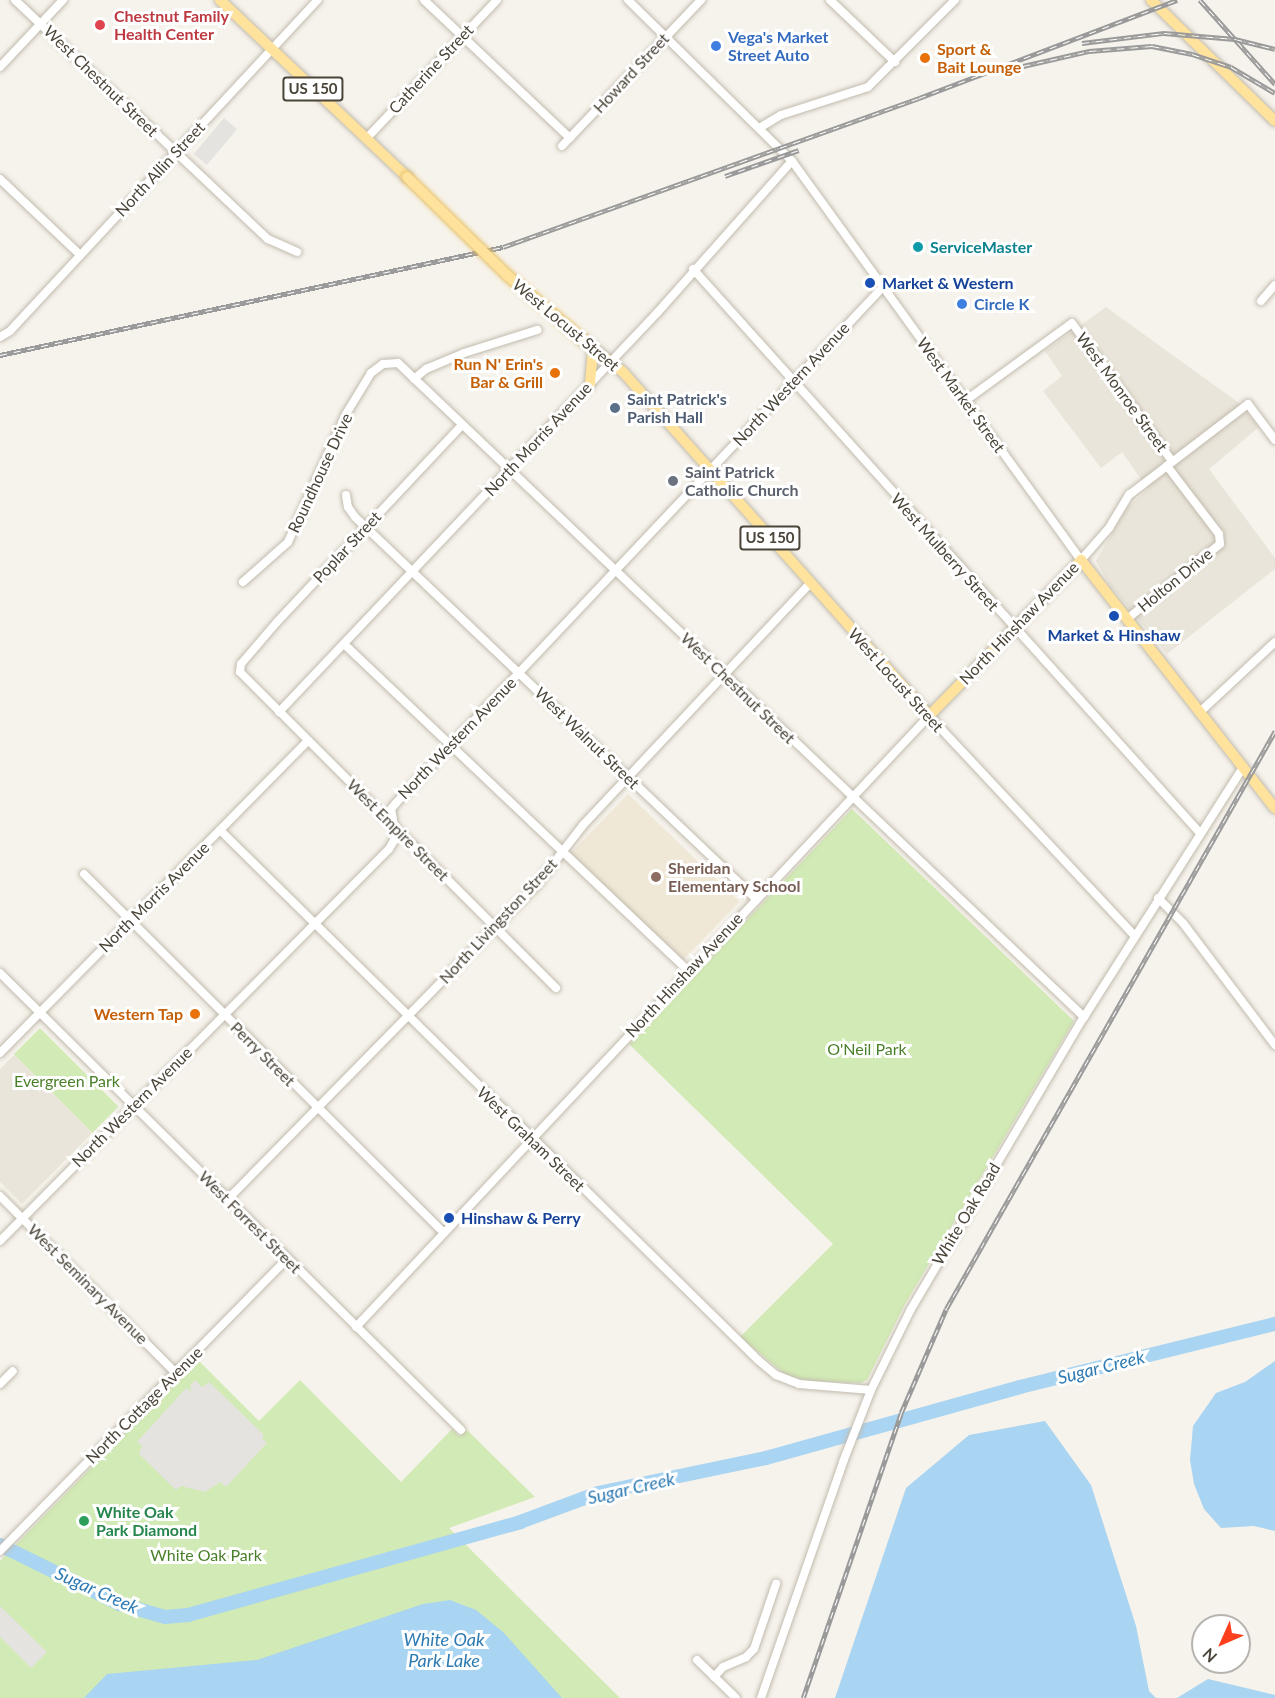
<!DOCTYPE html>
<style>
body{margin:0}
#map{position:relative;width:1275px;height:1698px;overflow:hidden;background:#f6f3ec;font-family:Lato,sans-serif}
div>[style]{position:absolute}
.residential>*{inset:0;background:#eae5da}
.education>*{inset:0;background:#efe8d6;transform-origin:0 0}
.green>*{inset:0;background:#d2eab5;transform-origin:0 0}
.parking>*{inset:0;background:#e5e3e0;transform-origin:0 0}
.water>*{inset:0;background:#a9d4f2}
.river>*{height:14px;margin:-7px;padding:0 7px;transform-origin:7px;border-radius:7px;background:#a9d4f2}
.roads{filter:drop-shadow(0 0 2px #c2bbae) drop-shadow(0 0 2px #c2bbae)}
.minor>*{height:8px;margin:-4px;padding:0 4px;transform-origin:4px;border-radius:4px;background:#fff}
.major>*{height:10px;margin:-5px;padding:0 5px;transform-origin:5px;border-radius:5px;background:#ffe39c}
.rail>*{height:4.5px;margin-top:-2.25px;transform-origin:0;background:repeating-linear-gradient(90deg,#fff 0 7px,#9a9a9a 0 14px);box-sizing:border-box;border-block:2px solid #9a9a9a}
.bridges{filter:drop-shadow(0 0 2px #e6c16a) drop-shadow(0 0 2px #e6c16a)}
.major-bridge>*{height:10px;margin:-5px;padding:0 5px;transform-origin:5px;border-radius:5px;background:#ffe39c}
.dots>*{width:16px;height:16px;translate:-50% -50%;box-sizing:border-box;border:3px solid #fff;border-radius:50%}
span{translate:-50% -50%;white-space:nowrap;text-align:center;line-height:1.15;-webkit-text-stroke:6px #fff;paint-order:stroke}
.shield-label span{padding:2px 4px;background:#fff;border:2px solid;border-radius:4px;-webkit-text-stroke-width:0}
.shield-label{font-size:15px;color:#4b4439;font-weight:700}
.health-label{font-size:16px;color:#be3a42;font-weight:700}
.left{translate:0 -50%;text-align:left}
.shop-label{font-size:16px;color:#366cbe;font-weight:700}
.food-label{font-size:16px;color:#c56008;font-weight:700}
.right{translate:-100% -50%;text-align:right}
.street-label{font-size:16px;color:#4b4439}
.culture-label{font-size:16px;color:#0d838f;font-weight:700}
.transit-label{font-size:16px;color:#164399;font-weight:700}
.service-label{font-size:16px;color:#4e5e75;font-weight:700}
.worship-label{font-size:16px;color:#5b616d;font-weight:700}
.education-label{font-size:16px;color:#785e54;font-weight:700}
.park-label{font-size:16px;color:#4a7f2a}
.leisure-label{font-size:16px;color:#27864d;font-weight:700}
.water-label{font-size:18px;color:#2e7ab2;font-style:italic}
.north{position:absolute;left:1191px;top:1614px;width:60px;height:60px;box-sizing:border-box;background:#fff;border:2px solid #b7b4b0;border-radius:50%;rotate:225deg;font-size:16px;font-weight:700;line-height:24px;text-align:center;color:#4b4439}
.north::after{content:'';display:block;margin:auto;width:21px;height:27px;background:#fc3f1d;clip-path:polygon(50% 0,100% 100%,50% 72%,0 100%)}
</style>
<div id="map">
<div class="residential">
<i style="clip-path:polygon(1106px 307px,1239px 403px,1259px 427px,1209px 469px,1275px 558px,1275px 569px,1167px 654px,1109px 584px,1096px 561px,1126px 509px,1148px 489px,1122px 452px,1101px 468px,1043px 391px,1062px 376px,1045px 351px)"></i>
<i style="clip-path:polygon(14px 1055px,92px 1133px,22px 1204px,0 1182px,0 1069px)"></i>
</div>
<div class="education">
<i style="left:628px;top:794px;width:155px;height:82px;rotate:44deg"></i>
</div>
<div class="green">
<i style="clip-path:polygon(852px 809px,1074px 1021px,905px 1304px,867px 1380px,861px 1383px,807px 1381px,786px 1375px,740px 1337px,833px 1244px,629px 1044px)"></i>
<i style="left:40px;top:1028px;width:111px;height:37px;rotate:45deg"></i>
<i style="clip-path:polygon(197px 1359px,259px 1421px,300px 1380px,401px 1482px,452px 1429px,459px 1436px,467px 1430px,535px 1497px,449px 1528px,620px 1698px,0 1698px,0 1561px)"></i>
</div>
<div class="parking">
<i style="left:224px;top:118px;width:17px;height:47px;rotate:40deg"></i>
<i style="clip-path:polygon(195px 1380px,202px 1387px,209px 1382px,264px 1435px,262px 1438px,267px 1443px,226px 1487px,220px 1482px,205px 1492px,181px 1486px,176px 1490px,139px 1454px,142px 1446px,137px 1442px,186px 1388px,192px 1392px,190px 1386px)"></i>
<i style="clip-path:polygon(0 1606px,47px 1652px,31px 1668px,0 1637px)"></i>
</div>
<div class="water">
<i style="clip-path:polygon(1275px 1361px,1275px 1531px,1254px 1526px,1221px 1528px,1204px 1509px,1194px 1484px,1190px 1460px,1193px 1426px,1216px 1393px,1245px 1382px)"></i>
<i style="clip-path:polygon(1045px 1421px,1091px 1485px,1136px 1626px,1149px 1691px,1156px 1698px,835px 1698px,906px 1488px,969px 1435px)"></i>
<i style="clip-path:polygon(450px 1600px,476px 1610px,503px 1632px,562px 1698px,84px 1698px,107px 1674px,257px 1660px,423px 1604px)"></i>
<i style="clip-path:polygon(1208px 1679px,1275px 1695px,1275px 1698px,1177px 1698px)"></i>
</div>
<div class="river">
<i style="left:0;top:1545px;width:134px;rotate:26.2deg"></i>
<i style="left:120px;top:1604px;width:47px;rotate:16.1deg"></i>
<i style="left:165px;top:1617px;width:23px;rotate:-5deg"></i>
<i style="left:188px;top:1615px;width:345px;rotate:-15.6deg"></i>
<i style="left:520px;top:1522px;width:83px;rotate:-20.4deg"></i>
<i style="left:598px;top:1493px;width:172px;rotate:-11.8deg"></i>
<i style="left:766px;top:1458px;width:264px;rotate:-15.6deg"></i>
<i style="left:1020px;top:1387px;width:263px;rotate:-13.9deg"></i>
</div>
<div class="roads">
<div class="minor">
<i style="left:15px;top:0;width:348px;rotate:43.4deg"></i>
<i style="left:268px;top:239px;width:32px;rotate:24deg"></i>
<i style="left:424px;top:0;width:201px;rotate:43.4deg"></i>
<i style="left:628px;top:0;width:230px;rotate:44.5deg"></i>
<i style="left:792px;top:161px;width:493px;rotate:54.1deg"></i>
<i style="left:1081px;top:560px;width:43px;rotate:-48.8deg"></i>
<i style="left:1109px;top:528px;width:39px;rotate:-59deg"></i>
<i style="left:1129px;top:495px;width:150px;rotate:-37.4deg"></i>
<i style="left:1248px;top:404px;width:45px;rotate:53.1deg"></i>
<i style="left:830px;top:0;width:90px;rotate:43.6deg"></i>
<i style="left:0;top:67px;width:92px;rotate:-46.8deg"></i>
<i style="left:761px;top:127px;width:23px;rotate:-31deg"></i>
<i style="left:781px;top:115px;width:91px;rotate:-17.8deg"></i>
<i style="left:868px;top:87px;width:123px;rotate:-45deg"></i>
<i style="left:366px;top:139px;width:191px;rotate:-46.7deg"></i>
<i style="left:562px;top:146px;width:202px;rotate:-46.4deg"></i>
<i style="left:0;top:179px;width:110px;rotate:43.5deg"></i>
<i style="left:693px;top:269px;width:758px;rotate:48.05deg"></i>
<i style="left:1261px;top:301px;width:21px;rotate:-49deg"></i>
<i style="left:0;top:337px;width:12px;rotate:-31deg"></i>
<i style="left:10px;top:331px;width:452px;rotate:-47.1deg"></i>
<i style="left:414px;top:379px;width:16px;rotate:-40deg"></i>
<i style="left:426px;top:369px;width:41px;rotate:-22.8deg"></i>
<i style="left:464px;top:353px;width:77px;rotate:-17.5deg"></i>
<i style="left:965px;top:401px;width:132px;rotate:-36.1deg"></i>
<i style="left:1072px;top:323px;width:170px;rotate:54.1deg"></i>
<i style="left:462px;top:425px;width:270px;rotate:133.2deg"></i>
<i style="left:277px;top:622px;width:55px;rotate:130.6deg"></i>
<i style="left:241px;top:664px;width:8px;rotate:97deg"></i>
<i style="left:240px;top:672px;width:447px;rotate:45deg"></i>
<i style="left:346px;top:495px;width:12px;rotate:81deg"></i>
<i style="left:348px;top:507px;width:12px;rotate:55deg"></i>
<i style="left:355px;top:517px;width:554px;rotate:43.61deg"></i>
<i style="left:243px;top:582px;width:60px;rotate:-41.6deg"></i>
<i style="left:288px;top:542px;width:141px;rotate:-65.6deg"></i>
<i style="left:346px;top:414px;width:48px;rotate:-58.6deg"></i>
<i style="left:371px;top:373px;width:15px;rotate:-37deg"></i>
<i style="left:383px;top:364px;width:15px;rotate:-4deg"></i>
<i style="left:398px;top:363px;width:948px;rotate:43.63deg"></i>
<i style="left:1127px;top:619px;width:119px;rotate:-38.9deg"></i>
<i style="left:1220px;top:544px;width:10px;rotate:-96deg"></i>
<i style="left:1219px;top:534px;width:86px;rotate:-127.4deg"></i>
<i style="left:344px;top:644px;width:474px;rotate:43.5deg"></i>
<i style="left:279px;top:712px;width:550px;rotate:-46.55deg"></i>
<i style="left:657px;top:313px;width:203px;rotate:-48.4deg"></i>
<i style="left:1200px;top:712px;width:103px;rotate:-43deg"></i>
<i style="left:220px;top:830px;width:755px;rotate:44.57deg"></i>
<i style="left:758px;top:1360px;width:23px;rotate:40deg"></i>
<i style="left:776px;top:1375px;width:25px;rotate:21deg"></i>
<i style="left:799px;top:1384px;width:72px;rotate:4.8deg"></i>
<i style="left:84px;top:874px;width:507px;rotate:44.92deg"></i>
<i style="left:1158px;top:898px;width:35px;rotate:45deg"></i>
<i style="left:1183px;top:923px;width:153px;rotate:53deg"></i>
<i style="left:0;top:973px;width:649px;rotate:44.75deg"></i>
<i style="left:0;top:1053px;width:438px;rotate:-45.4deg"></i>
<i style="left:0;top:1196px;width:250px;rotate:45.2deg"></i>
<i style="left:227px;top:1200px;width:445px;rotate:-45.5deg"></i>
<i style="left:539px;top:882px;width:73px;rotate:-52.2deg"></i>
<i style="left:584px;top:824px;width:330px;rotate:-46.8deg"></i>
<i style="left:0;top:1241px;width:552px;rotate:-45.22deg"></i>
<i style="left:389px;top:849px;width:14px;rotate:-60deg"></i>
<i style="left:396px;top:837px;width:28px;rotate:-100deg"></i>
<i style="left:391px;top:809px;width:8px;rotate:-50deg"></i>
<i style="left:396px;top:803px;width:710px;rotate:-46.66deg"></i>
<i style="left:356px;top:1327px;width:838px;rotate:-46.84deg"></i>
<i style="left:929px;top:716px;width:300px;rotate:46.9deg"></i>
<i style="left:0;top:1384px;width:18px;rotate:-45deg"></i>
<i style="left:0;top:1551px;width:409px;rotate:-45.5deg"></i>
<i style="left:697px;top:1660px;width:54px;rotate:44.3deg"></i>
<i style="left:714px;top:1677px;width:13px;rotate:-48deg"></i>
<i style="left:723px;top:1667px;width:25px;rotate:-23deg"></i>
<i style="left:746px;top:1657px;width:11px;rotate:-45deg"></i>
<i style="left:754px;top:1649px;width:69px;rotate:-71.3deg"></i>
<i style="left:761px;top:1698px;width:250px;rotate:-70.8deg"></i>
<i style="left:843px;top:1462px;width:77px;rotate:-68.7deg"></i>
<i style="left:871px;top:1390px;width:90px;rotate:-63.7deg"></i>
<i style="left:911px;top:1309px;width:339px;rotate:-59.4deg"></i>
<i style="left:1084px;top:1017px;width:296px;rotate:-57.5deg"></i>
</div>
<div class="major">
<i style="left:220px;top:0;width:257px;rotate:43.4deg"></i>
<i style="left:1151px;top:0;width:173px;rotate:44.3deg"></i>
<i style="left:583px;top:340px;width:51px;rotate:38.7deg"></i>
<i style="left:623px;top:372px;width:460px;rotate:48.3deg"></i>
<i style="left:929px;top:716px;width:218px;rotate:-45.7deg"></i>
<i style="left:1081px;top:560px;width:315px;rotate:52deg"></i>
<i style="left:590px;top:384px;width:35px;rotate:-85deg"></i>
</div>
</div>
<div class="rail">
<i style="left:1200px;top:0;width:113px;rotate:48.2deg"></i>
<i style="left:1082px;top:43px;width:83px;rotate:-7deg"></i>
<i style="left:1164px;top:33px;width:71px;rotate:4.8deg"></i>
<i style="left:1235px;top:39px;width:41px;rotate:14deg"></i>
<i style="left:1023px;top:66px;width:68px;rotate:-12.8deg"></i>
<i style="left:1089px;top:51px;width:63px;rotate:-4.5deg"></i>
<i style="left:1152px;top:46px;width:41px;rotate:11.3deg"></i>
<i style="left:1192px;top:54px;width:41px;rotate:18.4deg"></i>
<i style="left:1231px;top:67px;width:51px;rotate:30.6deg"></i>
<i style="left:725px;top:176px;width:78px;rotate:-19.4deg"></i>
<i style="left:0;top:355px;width:514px;rotate:-12.12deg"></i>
<i style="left:503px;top:247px;width:442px;rotate:-19.7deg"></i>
<i style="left:919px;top:98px;width:276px;rotate:-20.8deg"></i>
<i style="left:803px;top:1698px;width:301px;rotate:-71deg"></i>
<i style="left:901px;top:1413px;width:113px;rotate:-66.6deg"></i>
<i style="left:946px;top:1309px;width:665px;rotate:-60.35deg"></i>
</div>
<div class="bridges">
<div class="major-bridge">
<i style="left:407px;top:177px;width:140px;rotate:44.4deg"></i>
<i style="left:507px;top:275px;width:100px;rotate:40.5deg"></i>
</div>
</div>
<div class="dots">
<i style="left:100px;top:25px;background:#e0444e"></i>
<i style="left:716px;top:46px;background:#3f7fe0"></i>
<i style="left:925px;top:58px;background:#e8710a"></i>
<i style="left:918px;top:247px;background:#0f9aa8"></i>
<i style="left:870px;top:283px;background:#1a4fb4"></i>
<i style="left:962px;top:304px;background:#3f7fe0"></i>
<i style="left:555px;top:373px;background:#e8710a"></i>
<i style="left:615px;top:408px;background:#5c6f8a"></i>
<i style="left:673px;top:481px;background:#6b7280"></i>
<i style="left:1114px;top:616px;background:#1a4fb4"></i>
<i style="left:656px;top:877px;background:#8d6e63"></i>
<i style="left:195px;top:1014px;background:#e8710a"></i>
<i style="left:449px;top:1218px;background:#1a4fb4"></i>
<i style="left:84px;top:1521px;background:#2e9e5b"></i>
</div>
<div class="shield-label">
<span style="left:313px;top:89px">US 150</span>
<span style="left:770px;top:538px">US 150</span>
</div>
<div class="health-label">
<span class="left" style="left:114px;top:25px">Chestnut Family<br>Health Center</span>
</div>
<div class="shop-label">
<span class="left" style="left:728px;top:46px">Vega's Market<br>Street Auto</span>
<span class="left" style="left:974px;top:304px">Circle K</span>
</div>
<div class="food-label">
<span class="left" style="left:937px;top:58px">Sport &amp;<br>Bait Lounge</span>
<span class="right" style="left:543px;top:373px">Run N' Erin's<br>Bar &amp; Grill</span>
<span class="right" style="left:183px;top:1014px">Western Tap</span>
</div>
<div class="street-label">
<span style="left:431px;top:69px;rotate:-47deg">Catherine Street</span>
<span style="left:631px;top:73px;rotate:-47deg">Howard Street</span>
<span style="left:101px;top:81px;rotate:44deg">West Chestnut Street</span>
<span style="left:160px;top:169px;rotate:-47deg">North Allin Street</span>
<span style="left:566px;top:325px;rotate:40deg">West Locust Street</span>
<span style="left:791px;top:384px;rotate:-47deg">North Western Avenue</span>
<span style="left:1122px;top:392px;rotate:54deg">West Monroe Street</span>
<span style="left:961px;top:395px;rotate:54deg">West Market Street</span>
<span style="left:538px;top:439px;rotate:-47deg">North Morris Avenue</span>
<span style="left:320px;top:473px;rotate:-65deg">Roundhouse Drive</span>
<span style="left:347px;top:547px;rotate:-47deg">Poplar Street</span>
<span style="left:945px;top:552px;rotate:48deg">West Mulberry Street</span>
<span style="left:1175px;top:580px;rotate:-39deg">Holton Drive</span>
<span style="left:1019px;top:623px;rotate:-46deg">North Hinshaw Avenue</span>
<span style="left:896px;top:680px;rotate:48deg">West Locust Street</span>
<span style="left:738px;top:688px;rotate:44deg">West Chestnut Street</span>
<span style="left:457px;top:738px;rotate:-46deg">North Western Avenue</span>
<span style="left:587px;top:738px;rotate:44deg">West Walnut Street</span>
<span style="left:398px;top:830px;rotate:45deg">West Empire Street</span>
<span style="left:154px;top:897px;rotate:-45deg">North Morris Avenue</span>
<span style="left:498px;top:921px;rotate:-47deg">North Livingston Street</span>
<span style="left:684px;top:975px;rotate:-47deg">North Hinshaw Avenue</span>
<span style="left:263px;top:1054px;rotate:45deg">Perry Street</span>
<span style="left:132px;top:1107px;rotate:-45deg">North Western Avenue</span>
<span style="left:531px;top:1139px;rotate:44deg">West Graham Street</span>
<span style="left:966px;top:1214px;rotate:-59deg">White Oak Road</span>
<span style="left:250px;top:1222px;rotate:45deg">West Forrest Street</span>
<span style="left:88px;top:1284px;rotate:45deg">West Seminary Avenue</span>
<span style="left:144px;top:1405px;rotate:-45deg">North Cottage Avenue</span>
</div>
<div class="culture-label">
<span class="left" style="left:930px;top:247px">ServiceMaster</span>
</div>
<div class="transit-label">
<span class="left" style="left:882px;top:283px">Market &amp; Western</span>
<span style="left:1114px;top:635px">Market &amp; Hinshaw</span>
<span class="left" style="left:461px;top:1218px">Hinshaw &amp; Perry</span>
</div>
<div class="service-label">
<span class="left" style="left:627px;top:408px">Saint Patrick's<br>Parish Hall</span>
</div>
<div class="worship-label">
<span class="left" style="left:685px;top:481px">Saint Patrick<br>Catholic Church</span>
</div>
<div class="education-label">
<span class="left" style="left:668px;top:877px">Sheridan<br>Elementary School</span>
</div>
<div class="park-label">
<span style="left:867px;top:1049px">O'Neil Park</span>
<span style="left:67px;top:1081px">Evergreen Park</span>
<span style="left:206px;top:1555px">White Oak Park</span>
</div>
<div class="leisure-label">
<span class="left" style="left:96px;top:1521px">White Oak<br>Park Diamond</span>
</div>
<div class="water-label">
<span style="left:1101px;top:1367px;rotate:-14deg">Sugar Creek</span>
<span style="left:631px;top:1488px;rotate:-13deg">Sugar Creek</span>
<span style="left:97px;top:1590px;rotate:24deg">Sugar Creek</span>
<span style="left:444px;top:1650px">White Oak<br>Park Lake</span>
</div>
<div class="north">N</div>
</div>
